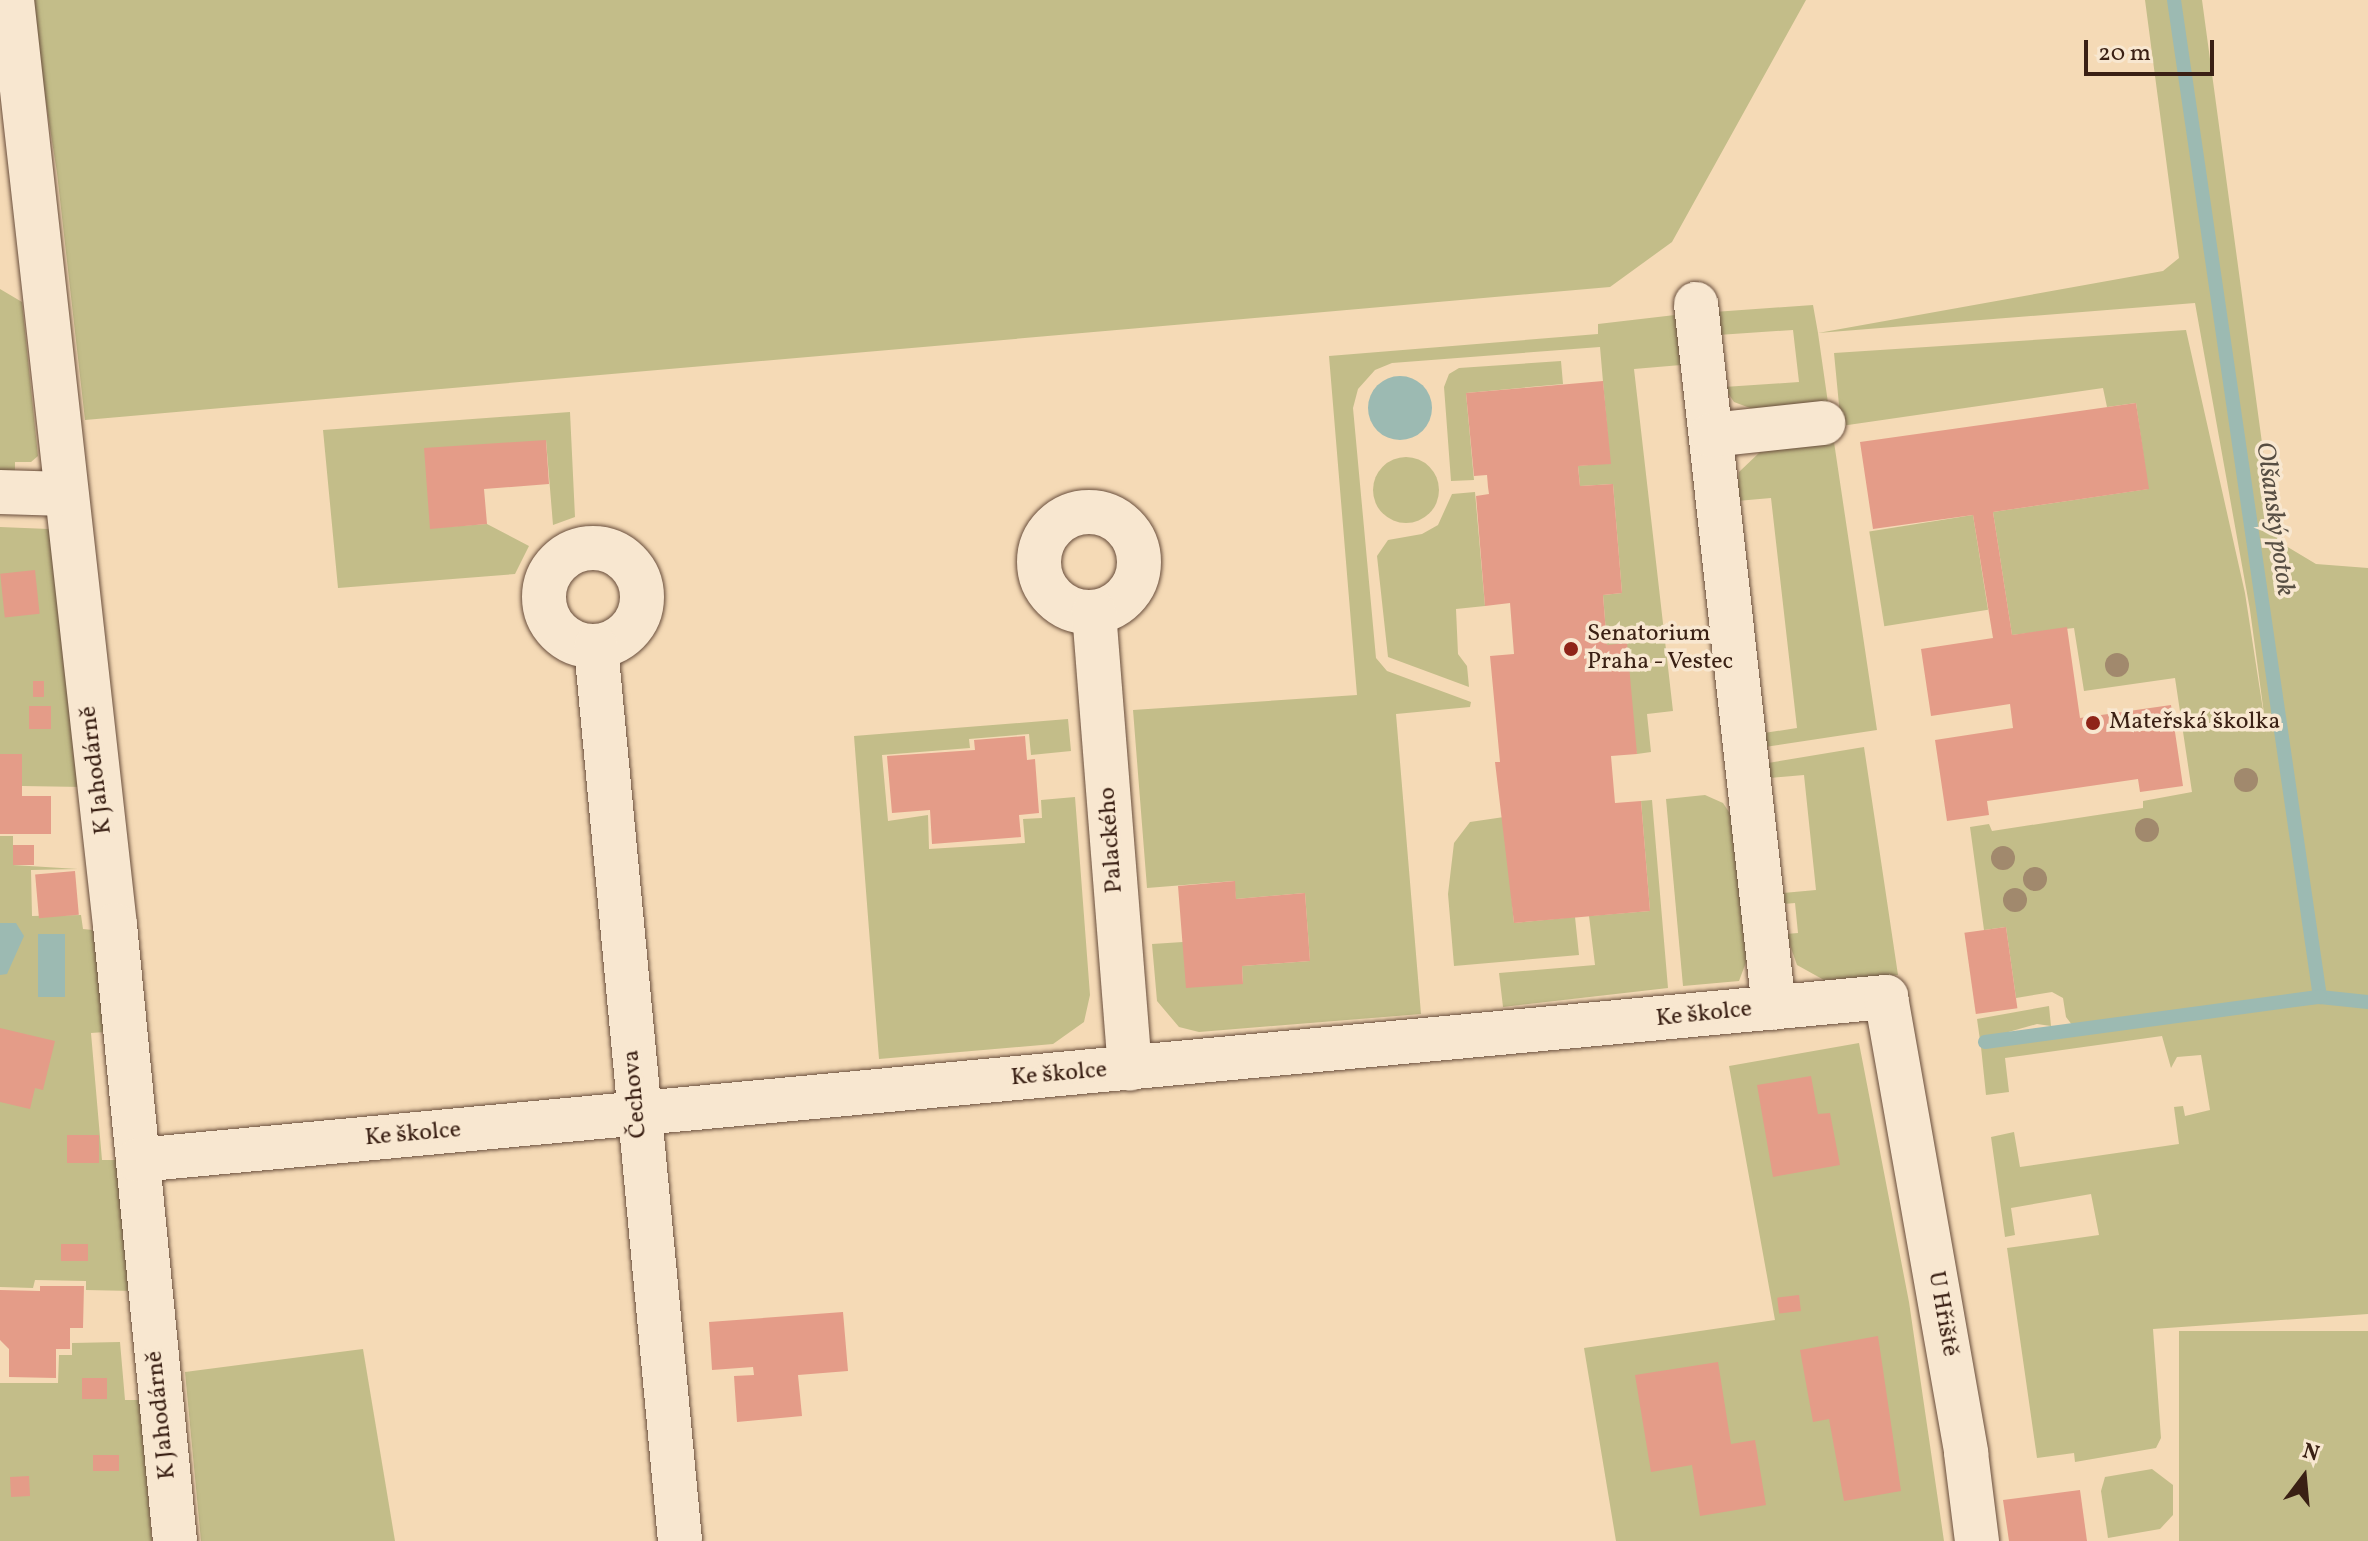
<!DOCTYPE html>
<meta charset="utf-8">
<style>
body{margin:0}
#map{position:relative;width:2368px;height:1541px;overflow:hidden;background:#f5dab6;font-family:Vollkorn,serif}
div>[style]{position:absolute}
.green>*{inset:0;background:#c3bd89;transform-origin:0 0}
.round{border-radius:50%}
.water>*{inset:0;background:#9cbab2;transform-origin:0 0}
.stream>*{height:14px;margin:-7px;padding:0 7px;transform-origin:7px;border-radius:7px;background:#9cbab2}
.building>*{inset:0;background:#e49c88;transform-origin:0 0}
.roads{filter:drop-shadow(0 0 2px #694e3c) drop-shadow(0 0 2px #694e3c)}
.street>*{height:44px;margin:-22px;padding:0 22px;transform-origin:22px;border-radius:22px;background:#f8e7d0}
.street>.ring{margin:-22px;padding:0;box-sizing:content-box;background:none;border:44px solid #f8e7d0;border-radius:50%}
.trees>*{width:24px;height:24px;margin:-12px;border-radius:50%;background:#a1896d}
.dots>*{width:22px;height:22px;translate:-50% -50%;box-sizing:border-box;border:4px solid #f8e7d0;border-radius:50%}
span{translate:-50% -50%;white-space:nowrap;text-align:center;line-height:1.15;-webkit-text-stroke:7px #f8e7d0;paint-order:stroke}
.poi-label{font-size:24px;color:#3a2014}
.left{translate:0 -50%;text-align:left}
.street-label{font-size:24px;color:#3a2014}
.water-label{font-size:26px;color:#574e43;font-style:italic}
.north{position:absolute;left:2264px;top:1437px;width:80px;height:80px;-webkit-text-stroke:6px #f8e7d0;paint-order:stroke;rotate:16deg;font-size:22px;font-weight:700;line-height:32px;text-align:center;color:#3a2014}
.north::after{content:'';display:block;margin:auto;width:28px;height:36px;background:#3a2014;clip-path:polygon(50% 0,100% 100%,50% 72%,0 100%)}
.scale{position:absolute;left:2084px;top:40px;width:130px;height:36px;box-sizing:border-box;border:4px solid #3a2014;border-top:0;padding-left:10px;font-size:24px;line-height:28px;white-space:nowrap;color:#3a2014;-webkit-text-stroke:6px #f8e7d0;paint-order:stroke}
</style>
<div id="map">
<div class="green">
<i style="clip-path:polygon(30px 0,1806px 0,1672px 242px,1610px 287px,85px 420px,57px 173px)"></i>
<i style="clip-path:polygon(2145px 0,2202px 0,2270px 502px,2286px 546px,2316px 564px,2368px 568px,2368px 1314px,2153px 1329px,2161px 1438px,2156px 1448px,2075px 1462px,2074px 1453px,2037px 1458px,2007px 1248px,2099px 1235px,2091px 1194px,2011px 1208px,2015px 1235px,2005px 1237px,1991px 1137px,2014px 1132px,2020px 1167px,2179px 1144px,2174px 1107px,2183px 1106px,2185px 1116px,2210px 1110px,2201px 1055px,2177px 1057px,2171px 1068px,2162px 1036px,2005px 1058px,2009px 1092px,1986px 1095px,1981px 1047px,2079px 1034px,2066px 1017px,2063px 998px,2052px 992px,2016px 998px,2006px 927px,1984px 930px,1970px 827px,1989px 824px,1992px 831px,2143px 808px,2143px 801px,2192px 792px,2175px 678px,2084px 691px,2074px 628px,2012px 635px,1993px 512px,2148px 489px,2136px 403px,2107px 407px,2103px 388px,1841px 426px,1834px 353px,2186px 330px,2245px 593px,2267px 736px,2250px 610px,2195px 303px,1818px 333px,1828px 403px,1758px 411px,1734px 402px,1724px 387px,1799px 382px,1793px 330px,1718px 335px,1714px 312px,1813px 305px,1818px 333px,2163px 271px,2179px 258px)"></i>
<i style="clip-path:polygon(0 289px,22px 302px,38px 456px,31px 462px,15px 462px,15px 475px,0 474px)"></i>
<i style="clip-path:polygon(1675px 315px,1681px 365px,1634px 369px,1673px 711px,1647px 714px,1651px 752px,1637px 754px,1607px 645px,1603px 595px,1622px 593px,1613px 484px,1580px 486px,1578px 466px,1610px 463px,1600px 347px,1392px 363px,1375px 370px,1358px 389px,1353px 408px,1376px 658px,1387px 671px,1471px 702px,1470px 707px,1396px 714px,1421px 1014px,1199px 1032px,1179px 1027px,1157px 1001px,1152px 944px,1183px 942px,1243px 984px,1242px 966px,1310px 961px,1305px 893px,1236px 899px,1234px 881px,1147px 888px,1133px 710px,1357px 695px,1329px 356px,1598px 334px,1598px 324px)"></i>
<i style="clip-path:polygon(1561px 361px,1563px 384px,1466px 393px,1474px 480px,1451px 481px,1444px 387px,1449px 374px,1459px 368px)"></i>
<i style="clip-path:polygon(570px 412px,575px 517px,553px 525px,546px 440px,430px 528px,487px 524px,529px 546px,515px 574px,338px 588px,323px 430px)"></i>
<i style="clip-path:polygon(1834px 442px,1877px 730px,1765px 747px,1764px 733px,1797px 728px,1771px 498px,1737px 501px,1739px 472px,1760px 452px)"></i>
<i class="round" style="left:1373px;top:457px;width:66px;height:66px"></i>
<i style="clip-path:polygon(1475px 492px,1485px 606px,1456px 609px,1458px 654px,1467px 666px,1469px 687px,1388px 657px,1377px 556px,1388px 540px,1422px 534px,1438px 525px,1452px 494px)"></i>
<i style="left:1973px;top:515px;width:96px;height:105px;rotate:81deg"></i>
<i style="clip-path:polygon(0 527px,49px 529px,56px 540px,83px 787px,22px 786px,22px 754px,0 754px)"></i>
<i style="clip-path:polygon(1068px 719px,1071px 751px,1031px 755px,1029px 734px,969px 739px,970px 748px,882px 755px,888px 821px,928px 815px,929px 849px,1025px 843px,1023px 819px,1042px 818px,1041px 800px,1075px 797px,1090px 995px,1084px 1022px,1053px 1044px,879px 1059px,854px 736px)"></i>
<i style="clip-path:polygon(1864px 747px,1898px 975px,1824px 980px,1797px 965px,1786px 934px,1798px 933px,1795px 903px,1783px 904px,1783px 893px,1816px 890px,1804px 775px,1770px 778px,1768px 763px)"></i>
<i style="clip-path:polygon(1705px 795px,1723px 803px,1733px 818px,1748px 957px,1739px 981px,1683px 986px,1666px 799px)"></i>
<i style="clip-path:polygon(1652px 800px,1668px 988px,1503px 1007px,1499px 973px,1595px 965px,1589px 916px,1650px 911px,1641px 801px)"></i>
<i style="clip-path:polygon(1504px 817px,1514px 923px,1575px 917px,1579px 955px,1454px 966px,1448px 894px,1454px 843px,1470px 822px)"></i>
<i style="clip-path:polygon(0 836px,13px 836px,13px 865px,78px 869px,31px 870px,32px 916px,81px 915px,83px 929px,93px 930px,105px 1032px,91px 1033px,102px 1160px,122px 1160px,133px 1291px,86px 1290px,86px 1281px,35px 1280px,33px 1288px,0 1287px)"></i>
<i style="clip-path:polygon(2049px 1006px,2051px 1026px,2037px 1024px,1980px 1040px,1977px 1019px)"></i>
<i style="clip-path:polygon(1859px 1043px,1909px 1302px,1944px 1541px,1616px 1541px,1584px 1348px,1775px 1320px,1729px 1066px)"></i>
<i style="left:2368px;top:1331px;width:210px;height:189px;rotate:90deg"></i>
<i style="clip-path:polygon(120px 1342px,125px 1400px,140px 1400px,152px 1541px,0 1541px,0 1383px,58px 1383px,59px 1355px,72px 1355px,72px 1343px)"></i>
<i style="clip-path:polygon(363px 1349px,395px 1541px,201px 1541px,185px 1372px)"></i>
<i style="clip-path:polygon(2152px 1469px,2173px 1485px,2173px 1515px,2160px 1529px,2108px 1538px,2101px 1491px,2105px 1477px)"></i>
</div>
<div class="water">
<i class="round" style="left:1368px;top:376px;width:64px;height:64px"></i>
<i style="clip-path:polygon(0 923px,16px 923px,24px 936px,7px 974px,0 975px)"></i>
<i style="left:38px;top:934px;width:27px;height:63px"></i>
</div>
<div class="stream">
<i style="left:2174px;top:0;width:1008px;rotate:81.67deg"></i>
<i style="left:2320px;top:997px;width:48px;rotate:5.9deg"></i>
<i style="left:1985px;top:1042px;width:338px;rotate:-7.7deg"></i>
</div>
<div class="building">
<i style="clip-path:polygon(1603px 381px,1611px 464px,1578px 466px,1580px 486px,1613px 484px,1622px 593px,1603px 595px,1607px 645px,1627px 643px,1637px 754px,1611px 756px,1615px 803px,1641px 801px,1650px 911px,1514px 923px,1495px 762px,1500px 762px,1490px 656px,1514px 654px,1510px 603px,1485px 606px,1476px 496px,1489px 494px,1488px 487px,1487px 475px,1474px 476px,1466px 393px)"></i>
<i style="clip-path:polygon(2136px 403px,2149px 489px,1993px 512px,2012px 635px,2067px 627px,2080px 718px,2171px 705px,2183px 786px,2140px 792px,2138px 779px,1987px 801px,1989px 815px,1947px 821px,1935px 740px,2013px 728px,2010px 704px,1931px 716px,1921px 649px,1993px 638px,1973px 515px,1873px 529px,1860px 442px)"></i>
<i style="clip-path:polygon(546px 440px,549px 484px,484px 489px,487px 524px,430px 529px,424px 448px)"></i>
<i style="left:35px;top:570px;width:44px;height:35px;rotate:84deg"></i>
<i style="left:33px;top:681px;width:11px;height:16px"></i>
<i style="left:29px;top:706px;width:22px;height:23px"></i>
<i style="clip-path:polygon(1025px 736px,1027px 760px,1035px 759px,1039px 813px,1019px 815px,1021px 837px,932px 844px,930px 810px,892px 813px,887px 756px,975px 750px,974px 740px)"></i>
<i style="clip-path:polygon(0 754px,22px 754px,22px 796px,51px 796px,51px 834px,0 834px)"></i>
<i style="left:13px;top:845px;width:21px;height:20px"></i>
<i style="left:75px;top:871px;width:44px;height:40px;rotate:85deg"></i>
<i style="clip-path:polygon(1235px 881px,1236px 899px,1305px 893px,1310px 961px,1242px 966px,1243px 984px,1186px 988px,1178px 886px)"></i>
<i style="left:2006px;top:927px;width:82px;height:42px;rotate:82deg"></i>
<i style="clip-path:polygon(0 1028px,55px 1041px,43px 1090px,35px 1088px,30px 1109px,0 1102px)"></i>
<i style="clip-path:polygon(1811px 1076px,1818px 1114px,1830px 1113px,1840px 1165px,1773px 1177px,1757px 1085px)"></i>
<i style="left:67px;top:1135px;width:32px;height:28px"></i>
<i style="left:88px;top:1244px;width:17px;height:27px;rotate:90deg"></i>
<i style="clip-path:polygon(40px 1286px,84px 1286px,83px 1328px,70px 1328px,70px 1349px,56px 1349px,56px 1378px,9px 1377px,9px 1349px,0 1340px,0 1290px,40px 1291px)"></i>
<i style="left:1799px;top:1295px;width:16px;height:22px;rotate:83deg"></i>
<i style="clip-path:polygon(843px 1312px,848px 1371px,798px 1375px,802px 1416px,737px 1422px,734px 1376px,754px 1375px,753px 1367px,712px 1370px,709px 1322px)"></i>
<i style="clip-path:polygon(1878px 1336px,1901px 1491px,1844px 1501px,1829px 1419px,1813px 1422px,1800px 1350px)"></i>
<i style="clip-path:polygon(1718px 1362px,1731px 1444px,1755px 1440px,1766px 1505px,1700px 1516px,1692px 1465px,1651px 1472px,1635px 1375px)"></i>
<i style="left:82px;top:1378px;width:25px;height:21px"></i>
<i style="left:93px;top:1455px;width:26px;height:16px"></i>
<i style="left:29px;top:1476px;width:20px;height:19px;rotate:87deg"></i>
<i style="clip-path:polygon(2080px 1490px,2087px 1541px,2009px 1541px,2003px 1500px)"></i>
</div>
<div class="roads">
<div class="street">
<i style="left:12px;top:0;width:931px;rotate:83.65deg"></i>
<i style="left:115px;top:925px;width:619px;rotate:84.44deg"></i>
<i style="left:1696px;top:304px;width:708px;rotate:83.68deg"></i>
<i style="left:1711px;top:435px;width:113px;rotate:-6.1deg"></i>
<i style="left:0;top:492px;width:66px;rotate:1.7deg"></i>
<i class="ring" style="left:1039px;top:512px;width:56px;height:56px"></i>
<i class="ring" style="left:544px;top:548px;width:54px;height:54px"></i>
<i style="left:1094px;top:612px;width:458px;rotate:85.5deg"></i>
<i style="left:596px;top:647px;width:898px;rotate:84.63deg"></i>
<i style="left:138px;top:1160px;width:1756px;rotate:-5.33deg"></i>
<i style="left:1886px;top:997px;width:463px;rotate:80deg"></i>
<i style="left:1966px;top:1453px;width:89px;rotate:82.9deg"></i>
</div>
</div>
<div class="trees">
<i style="left:2117px;top:665px"></i>
<i style="left:2246px;top:780px"></i>
<i style="left:2147px;top:830px"></i>
<i style="left:2003px;top:858px"></i>
<i style="left:2035px;top:879px"></i>
<i style="left:2015px;top:900px"></i>
</div>
<div class="dots">
<i style="left:1571px;top:649px;background:#8f2418"></i>
<i style="left:2093px;top:723px;background:#8f2418"></i>
</div>
<div class="poi-label">
<span class="left" style="left:1587px;top:649px">Senatorium<br>Praha - Vestec</span>
<span class="left" style="left:2109px;top:723px">Mateřská školka</span>
</div>
<div class="street-label">
<span style="left:97px;top:770px;rotate:-97deg">K Jahodárně</span>
<span style="left:1112px;top:840px;rotate:-94deg">Palackého</span>
<span style="left:1704px;top:1015px;rotate:-6deg">Ke školce</span>
<span style="left:1059px;top:1075px;rotate:-5deg">Ke školce</span>
<span style="left:636px;top:1094px;rotate:-95deg">Čechova</span>
<span style="left:413px;top:1135px;rotate:-5deg">Ke školce</span>
<span style="left:1942px;top:1314px;rotate:80deg">U Hřiště</span>
<span style="left:162px;top:1415px;rotate:-96deg">K Jahodárně</span>
</div>
<div class="water-label">
<span style="left:2274px;top:519px;rotate:82deg">Olšanský potok</span>
</div>
<div class="north">N</div>
<div class="scale">20 m</div>
</div>
